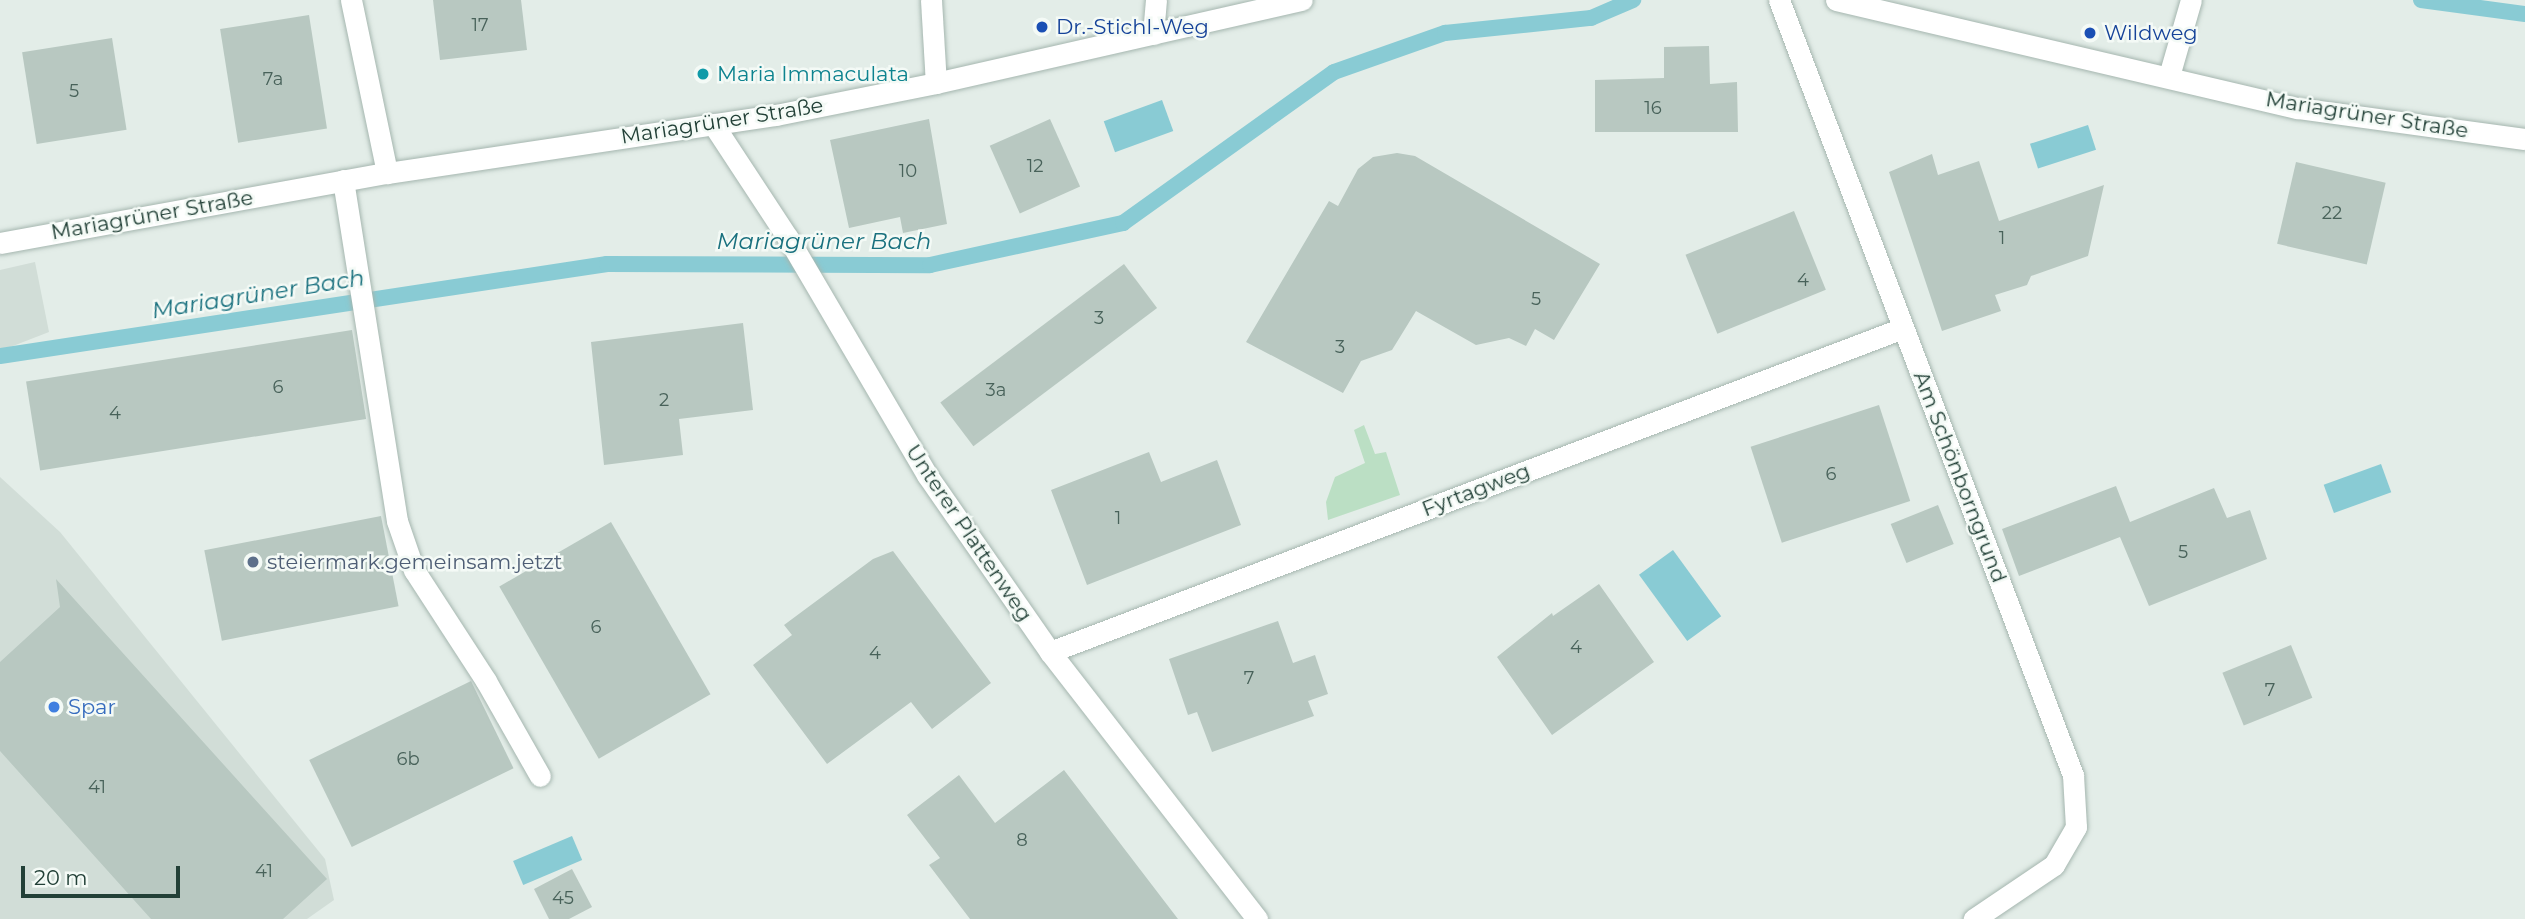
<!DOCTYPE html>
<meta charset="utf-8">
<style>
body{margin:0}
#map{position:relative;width:2525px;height:919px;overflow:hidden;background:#e3ede8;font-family:Montserrat,sans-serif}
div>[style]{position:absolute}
.built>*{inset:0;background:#d1ddd7}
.green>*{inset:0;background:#bbdfc4}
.water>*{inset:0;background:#89cbd4;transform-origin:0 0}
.stream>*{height:16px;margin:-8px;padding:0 8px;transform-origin:8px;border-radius:8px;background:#89cbd4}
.building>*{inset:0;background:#b8c8c1;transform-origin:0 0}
.roads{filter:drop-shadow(0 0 2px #a5b6af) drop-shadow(0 0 2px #a5b6af)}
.lane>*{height:21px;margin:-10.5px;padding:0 10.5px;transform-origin:10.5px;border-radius:10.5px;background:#fff}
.street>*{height:21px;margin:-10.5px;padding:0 10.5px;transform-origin:10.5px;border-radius:10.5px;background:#fff}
.dots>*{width:19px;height:19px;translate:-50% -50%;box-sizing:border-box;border:4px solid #f4faf6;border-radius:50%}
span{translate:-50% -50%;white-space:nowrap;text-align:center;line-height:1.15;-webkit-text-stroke:5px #f4faf6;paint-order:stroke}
.number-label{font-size:18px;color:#48625a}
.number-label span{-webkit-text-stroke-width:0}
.transit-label{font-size:21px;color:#164399}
.left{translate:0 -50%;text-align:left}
.culture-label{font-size:21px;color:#0d838f}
.street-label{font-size:21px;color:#224037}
.service-label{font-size:21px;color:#4e5e75}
.shop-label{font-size:21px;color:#366cbe}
.water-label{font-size:23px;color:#19707e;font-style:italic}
.scale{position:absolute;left:21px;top:866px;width:159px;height:32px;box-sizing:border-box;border:4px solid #224037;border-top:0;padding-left:9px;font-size:21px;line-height:24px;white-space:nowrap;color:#224037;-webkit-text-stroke:5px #f4faf6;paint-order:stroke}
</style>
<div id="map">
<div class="built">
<i style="clip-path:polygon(35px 262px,49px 332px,0 351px,0 270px)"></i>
<i style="clip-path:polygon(0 477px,60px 532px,325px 859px,334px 900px,307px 919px,0 919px)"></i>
</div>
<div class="green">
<i style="clip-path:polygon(1364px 425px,1375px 454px,1386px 452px,1400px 495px,1328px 520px,1326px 502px,1335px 477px,1365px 463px,1354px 430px)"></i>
</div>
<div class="water">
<i style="left:1162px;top:100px;width:33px;height:62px;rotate:70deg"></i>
<i style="left:2088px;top:125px;width:26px;height:61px;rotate:72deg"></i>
<i style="left:2381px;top:464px;width:30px;height:61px;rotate:70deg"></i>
<i style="left:1673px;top:550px;width:82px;height:42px;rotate:54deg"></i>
<i style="left:572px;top:836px;width:26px;height:64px;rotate:67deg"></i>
</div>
<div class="stream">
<i style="left:2421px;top:0;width:105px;rotate:7.7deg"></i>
<i style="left:0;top:356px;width:614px;rotate:-8.62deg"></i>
<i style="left:607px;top:264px;width:323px;rotate:0.2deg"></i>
<i style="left:930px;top:265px;width:198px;rotate:-12.3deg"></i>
<i style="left:1123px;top:223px;width:259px;rotate:-35.6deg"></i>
<i style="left:1334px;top:72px;width:118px;rotate:-19.4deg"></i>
<i style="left:1445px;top:33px;width:147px;rotate:-5.9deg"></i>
<i style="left:1591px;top:18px;width:46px;rotate:-23.2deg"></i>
</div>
<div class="building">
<i style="clip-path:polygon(433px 0,521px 0,527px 50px,440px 60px)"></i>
<i style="left:309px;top:15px;width:115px;height:90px;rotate:81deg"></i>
<i style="left:112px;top:38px;width:93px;height:91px;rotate:81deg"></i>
<i style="clip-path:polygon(1709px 46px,1710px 84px,1737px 82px,1738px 132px,1595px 132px,1595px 80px,1664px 78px,1664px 47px)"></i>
<i style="clip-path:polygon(929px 119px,947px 224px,903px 233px,900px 217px,849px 228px,830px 140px)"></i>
<i style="left:1050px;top:119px;width:74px;height:66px;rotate:66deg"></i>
<i style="clip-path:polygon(1397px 153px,1415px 156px,1600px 264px,1554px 340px,1535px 329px,1526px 346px,1509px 338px,1476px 345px,1416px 311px,1392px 350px,1361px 361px,1343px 393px,1246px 342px,1329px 201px,1338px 206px,1358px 169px,1373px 157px)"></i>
<i style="clip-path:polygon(1932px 154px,1938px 175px,1979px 161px,1999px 221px,2104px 185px,2088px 256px,2031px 276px,2027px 285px,1995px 295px,2001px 311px,1942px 331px,1889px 172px)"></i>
<i style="left:2296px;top:162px;width:92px;height:84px;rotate:13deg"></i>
<i style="left:1794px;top:211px;width:85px;height:117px;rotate:68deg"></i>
<i style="left:1124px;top:264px;width:55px;height:230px;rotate:53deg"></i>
<i style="clip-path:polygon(743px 323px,753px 410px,679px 419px,683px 455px,604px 465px,591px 342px)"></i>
<i style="left:352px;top:330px;width:90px;height:330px;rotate:81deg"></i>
<i style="left:1879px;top:405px;width:101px;height:135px;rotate:72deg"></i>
<i style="clip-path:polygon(1149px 452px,1161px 482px,1217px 460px,1241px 525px,1087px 585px,1051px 490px)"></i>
<i style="clip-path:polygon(2116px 486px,2130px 522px,2214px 488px,2227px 518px,2250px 510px,2267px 559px,2149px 606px,2120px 537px,2019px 576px,2002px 529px)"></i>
<i style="left:1938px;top:505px;width:42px;height:51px;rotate:68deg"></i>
<i style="left:381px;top:516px;width:92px;height:180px;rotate:79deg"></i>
<i style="left:611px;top:522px;width:199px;height:129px;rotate:60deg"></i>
<i style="clip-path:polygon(893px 551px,991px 683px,932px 729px,911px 702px,827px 764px,753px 665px,792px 635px,784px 625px,873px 559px)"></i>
<i style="clip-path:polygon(56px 579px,327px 879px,283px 919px,151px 919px,0 751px,0 662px,60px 607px)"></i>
<i style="clip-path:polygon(1599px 584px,1654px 662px,1552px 735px,1497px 657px,1552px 613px,1553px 616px)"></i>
<i style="clip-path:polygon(1278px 621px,1293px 663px,1315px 655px,1328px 694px,1308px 701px,1314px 716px,1212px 752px,1197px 712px,1188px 715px,1169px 659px)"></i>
<i style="left:2291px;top:645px;width:57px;height:74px;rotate:68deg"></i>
<i style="left:471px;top:681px;width:97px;height:180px;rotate:64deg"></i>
<i style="clip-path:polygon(1064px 770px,1178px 919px,970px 919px,929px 865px,940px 858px,907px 815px,959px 775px,995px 823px)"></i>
<i style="clip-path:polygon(572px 869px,592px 907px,569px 919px,549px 919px,534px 889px)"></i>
</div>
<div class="roads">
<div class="lane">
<i style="left:343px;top:180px;width:345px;rotate:81deg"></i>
<i style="left:397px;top:521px;width:52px;rotate:70.9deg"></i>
<i style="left:414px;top:570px;width:132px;rotate:57deg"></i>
<i style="left:486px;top:681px;width:109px;rotate:60.4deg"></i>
</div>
<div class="street">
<i style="left:351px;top:0;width:177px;rotate:78.2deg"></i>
<i style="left:931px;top:0;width:83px;rotate:86.6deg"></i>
<i style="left:1779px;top:0;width:829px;rotate:69.23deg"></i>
<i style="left:2073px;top:775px;width:52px;rotate:86.7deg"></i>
<i style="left:2076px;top:827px;width:44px;rotate:120.1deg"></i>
<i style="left:2054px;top:865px;width:97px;rotate:146deg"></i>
<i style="left:1836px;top:0;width:474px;rotate:13.2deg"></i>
<i style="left:2298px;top:108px;width:229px;rotate:7.8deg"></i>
<i style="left:1153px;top:34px;width:34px;rotate:-85deg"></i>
<i style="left:2169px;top:76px;width:79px;rotate:-73.9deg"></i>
<i style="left:713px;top:124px;width:136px;rotate:56.7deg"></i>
<i style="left:788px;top:238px;width:275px;rotate:59.6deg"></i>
<i style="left:927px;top:475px;width:216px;rotate:55.2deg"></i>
<i style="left:1050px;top:652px;width:338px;rotate:52.2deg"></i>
<i style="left:0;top:243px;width:393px;rotate:-10.3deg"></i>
<i style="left:387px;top:173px;width:393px;rotate:-8.5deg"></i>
<i style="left:776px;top:115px;width:163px;rotate:-11.3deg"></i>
<i style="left:936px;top:83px;width:375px;rotate:-12.8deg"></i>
<i style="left:1050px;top:652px;width:912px;rotate:-20.8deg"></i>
</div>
</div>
<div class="dots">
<i style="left:1042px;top:27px;background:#1a4fb4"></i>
<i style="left:2090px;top:33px;background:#1a4fb4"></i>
<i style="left:703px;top:74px;background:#0f9aa8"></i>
<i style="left:253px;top:562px;background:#5c6f8a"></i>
<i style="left:54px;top:707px;background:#3f7fe0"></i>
</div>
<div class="number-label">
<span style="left:480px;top:25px">17</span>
<span style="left:273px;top:79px">7a</span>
<span style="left:74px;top:91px">5</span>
<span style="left:1653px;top:108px">16</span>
<span style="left:1035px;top:166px">12</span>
<span style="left:908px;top:171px">10</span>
<span style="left:2332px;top:213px">22</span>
<span style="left:2002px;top:238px">1</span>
<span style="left:1803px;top:280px">4</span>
<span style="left:1536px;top:299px">5</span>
<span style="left:1099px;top:318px">3</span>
<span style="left:1340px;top:347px">3</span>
<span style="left:278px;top:387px">6</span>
<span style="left:996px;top:390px">3a</span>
<span style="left:664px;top:400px">2</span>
<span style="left:115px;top:413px">4</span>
<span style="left:1831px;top:474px">6</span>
<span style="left:1118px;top:518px">1</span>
<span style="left:2183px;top:552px">5</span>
<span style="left:596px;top:627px">6</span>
<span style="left:1576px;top:647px">4</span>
<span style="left:875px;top:653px">4</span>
<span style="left:1249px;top:678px">7</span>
<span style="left:2270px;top:690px">7</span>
<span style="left:408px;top:759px">6b</span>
<span style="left:97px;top:787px">41</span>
<span style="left:1022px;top:840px">8</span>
<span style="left:264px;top:871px">41</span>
<span style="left:563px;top:898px">45</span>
</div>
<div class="transit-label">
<span class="left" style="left:1056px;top:27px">Dr.-Stichl-Weg</span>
<span class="left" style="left:2104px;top:33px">Wildweg</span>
</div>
<div class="culture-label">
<span class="left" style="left:717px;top:74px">Maria Immaculata</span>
</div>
<div class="street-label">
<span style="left:2367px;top:115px;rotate:9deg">Mariagrüner Straße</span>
<span style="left:722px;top:121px;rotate:-9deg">Mariagrüner Straße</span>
<span style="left:152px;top:215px;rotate:-10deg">Mariagrüner Straße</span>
<span style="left:1960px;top:477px;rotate:69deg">Am Schönborngrund</span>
<span style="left:1476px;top:490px;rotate:-21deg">Fyrtagweg</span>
<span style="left:969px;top:533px;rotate:56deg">Unterer Plattenweg</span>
</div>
<div class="service-label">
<span class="left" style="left:267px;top:562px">steiermark.gemeinsam.jetzt</span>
</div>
<div class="shop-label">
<span class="left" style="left:68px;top:707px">Spar</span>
</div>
<div class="water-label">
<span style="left:824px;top:241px">Mariagrüner Bach</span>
<span style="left:258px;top:294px;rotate:-9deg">Mariagrüner Bach</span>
</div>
<div class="scale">20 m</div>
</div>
